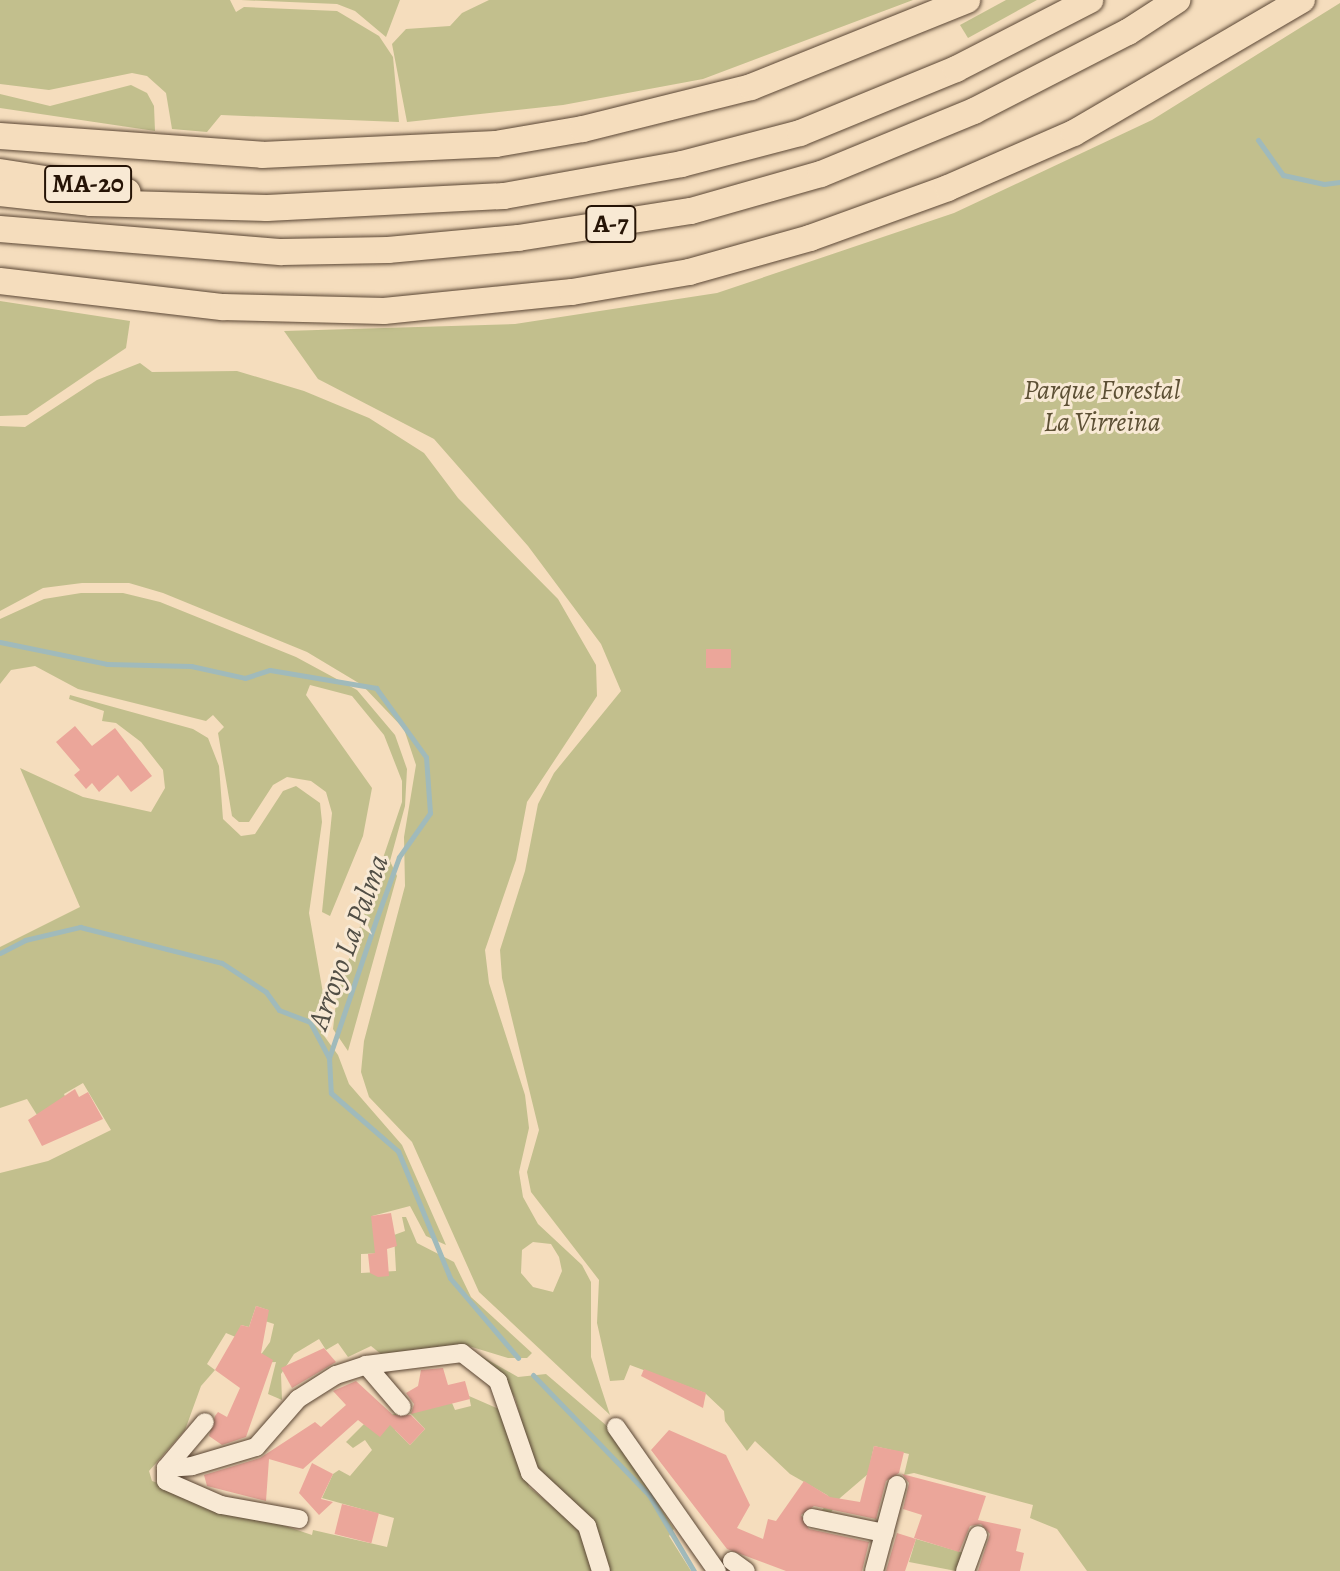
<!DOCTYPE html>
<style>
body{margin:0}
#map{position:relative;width:1340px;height:1571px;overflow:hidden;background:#f5ddbd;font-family:Alegreya,serif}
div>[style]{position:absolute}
.green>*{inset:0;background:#c2bf8d}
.stream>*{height:5px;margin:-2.5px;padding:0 2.5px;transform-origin:2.5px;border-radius:2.5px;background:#a0babb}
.building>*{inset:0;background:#eba69a;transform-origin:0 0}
.roads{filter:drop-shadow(0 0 2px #5a4634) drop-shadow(0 0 2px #5a4634)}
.minor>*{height:18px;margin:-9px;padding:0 9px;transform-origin:9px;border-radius:9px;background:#f8e9d4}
.highway>*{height:26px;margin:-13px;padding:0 13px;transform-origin:13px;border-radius:13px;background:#f5ddbd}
span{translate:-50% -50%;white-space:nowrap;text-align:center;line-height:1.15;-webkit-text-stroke:6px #f8e9d4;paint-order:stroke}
.shield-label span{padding:2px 6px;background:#f8e9d4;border:2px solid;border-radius:6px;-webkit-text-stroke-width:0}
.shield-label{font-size:26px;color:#261406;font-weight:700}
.park-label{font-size:28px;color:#5d5035;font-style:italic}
.water-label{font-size:30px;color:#514e45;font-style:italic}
</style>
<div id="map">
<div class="green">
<i style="clip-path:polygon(0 0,230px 0,236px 12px,244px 7px,337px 11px,379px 36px,393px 57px,399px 122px,221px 115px,207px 132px,172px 129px,166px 93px,147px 76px,132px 73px,49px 90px,0 84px)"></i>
<i style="clip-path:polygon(241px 0,400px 0,386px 37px,355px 11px,337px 4px)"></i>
<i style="clip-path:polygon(489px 0,913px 0,703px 79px,563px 105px,407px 122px,392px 44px,406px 29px,450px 26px,462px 13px)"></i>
<i style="clip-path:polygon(1006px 0,1037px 0,968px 38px,960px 25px)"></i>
<i style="clip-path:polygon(1340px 3px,1340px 1571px,1087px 1571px,1057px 1529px,1030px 1518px,1033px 1505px,914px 1473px,904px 1475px,909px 1454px,874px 1446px,868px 1474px,840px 1498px,830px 1514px,822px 1510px,831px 1500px,827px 1495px,790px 1474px,755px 1441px,747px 1451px,725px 1421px,724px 1411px,705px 1393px,630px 1365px,624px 1380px,610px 1381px,597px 1323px,599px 1280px,531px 1192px,527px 1172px,539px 1130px,502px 978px,500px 950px,525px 871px,538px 804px,554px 773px,621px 691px,601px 644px,528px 546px,434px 439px,318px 379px,284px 331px,515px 324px,717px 293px,954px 213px,1152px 120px)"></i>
<i style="clip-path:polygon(131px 85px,147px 93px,154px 106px,155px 131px,0 108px,0 94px,50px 106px)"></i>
<i style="clip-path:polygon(0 301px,130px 321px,126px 348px,27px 415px,0 416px)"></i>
<i style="clip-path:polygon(evenodd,140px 363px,152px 372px,237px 371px,304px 391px,369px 418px,424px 453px,458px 498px,558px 599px,596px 665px,597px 696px,527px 802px,516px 860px,485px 950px,489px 983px,525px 1095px,529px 1128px,519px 1172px,523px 1197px,538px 1224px,582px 1265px,591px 1282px,591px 1357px,610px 1415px,479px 1292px,412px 1142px,369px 1097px,361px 1072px,364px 1041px,405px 886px,404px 837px,416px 765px,404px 729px,362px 685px,307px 652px,163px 593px,129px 583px,82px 583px,43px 588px,0 611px,0 426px,25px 427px,97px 380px,140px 363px,533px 1242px,551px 1244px,559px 1257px,562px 1271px,553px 1292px,533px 1287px,521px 1273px,522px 1250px,533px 1242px)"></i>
<i style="clip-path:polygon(81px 593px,123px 593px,160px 602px,296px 657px,357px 690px,395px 735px,407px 769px,405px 806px,390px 861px,397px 876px,348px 1051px,333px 1029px,337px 994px,402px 802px,402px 781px,384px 735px,352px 696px,310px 685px,306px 695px,372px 788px,363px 836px,330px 916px,322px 912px,332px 813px,326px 792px,311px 781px,287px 777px,273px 785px,249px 822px,239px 822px,232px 816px,218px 733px,224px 727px,213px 715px,206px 721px,78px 689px,35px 666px,11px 670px,0 684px,0 619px,44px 599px)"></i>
<i style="clip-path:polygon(70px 695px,193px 729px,208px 738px,219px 766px,223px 819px,241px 836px,255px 834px,283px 791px,296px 786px,320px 803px,322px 822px,309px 913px,323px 993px,322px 1033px,338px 1055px,349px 1084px,402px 1145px,446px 1245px,426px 1236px,410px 1206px,372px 1216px,387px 1253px,361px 1254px,361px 1273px,396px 1271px,394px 1235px,405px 1231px,402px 1217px,406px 1217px,417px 1243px,454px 1262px,471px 1297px,532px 1353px,527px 1358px,508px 1358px,462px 1344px,381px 1354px,371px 1346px,348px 1357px,338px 1343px,326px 1350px,319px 1339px,294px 1354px,281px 1374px,282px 1400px,268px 1394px,276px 1362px,255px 1363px,270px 1342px,274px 1324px,265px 1321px,268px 1310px,256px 1306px,249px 1327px,241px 1325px,238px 1338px,226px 1333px,218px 1346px,207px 1364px,215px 1370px,201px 1386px,185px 1430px,149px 1471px,152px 1481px,312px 1535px,313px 1530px,387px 1547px,394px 1518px,322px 1498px,333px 1474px,339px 1470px,350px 1476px,372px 1450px,365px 1440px,353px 1448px,346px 1442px,364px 1424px,400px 1412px,395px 1430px,410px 1445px,425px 1429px,410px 1413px,414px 1409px,452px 1403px,455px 1410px,471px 1406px,469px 1396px,508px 1413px,529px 1487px,585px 1533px,596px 1571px,0 1571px,0 1173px,48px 1161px,111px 1130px,83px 1083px,64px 1094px,68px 1103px,37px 1115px,27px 1099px,0 1108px,0 947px,80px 907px,20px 768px,83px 797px,151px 812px,165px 788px,163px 770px,141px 742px,116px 723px,102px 721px,104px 711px,69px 699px)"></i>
<i style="clip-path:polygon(471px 1356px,481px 1356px,518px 1377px,546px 1374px,614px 1432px,674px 1529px,669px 1536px,691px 1571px,607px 1571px,594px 1524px,535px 1470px,515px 1398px,501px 1377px)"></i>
<i style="clip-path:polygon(916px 1539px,964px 1553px,956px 1571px,909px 1562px)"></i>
</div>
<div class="stream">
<i style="left:1258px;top:140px;width:43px;rotate:54.5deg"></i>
<i style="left:1283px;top:175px;width:42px;rotate:12.4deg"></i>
<i style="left:1324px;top:184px;width:16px;rotate:-7deg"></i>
<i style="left:0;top:642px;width:109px;rotate:11.6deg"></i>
<i style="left:107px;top:664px;width:84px;rotate:1.4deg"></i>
<i style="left:191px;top:666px;width:55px;rotate:12.5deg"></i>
<i style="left:245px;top:678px;width:26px;rotate:-18deg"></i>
<i style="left:270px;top:670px;width:108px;rotate:9.6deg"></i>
<i style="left:376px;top:688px;width:85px;rotate:54.1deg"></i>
<i style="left:426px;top:757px;width:56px;rotate:85.9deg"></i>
<i style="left:430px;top:813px;width:54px;rotate:125.2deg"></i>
<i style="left:399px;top:857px;width:64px;rotate:110.1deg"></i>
<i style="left:377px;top:917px;width:149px;rotate:108.8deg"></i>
<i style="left:329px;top:1058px;width:35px;rotate:87deg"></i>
<i style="left:331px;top:1093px;width:89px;rotate:40.9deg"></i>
<i style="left:398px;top:1151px;width:137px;rotate:67.7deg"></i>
<i style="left:450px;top:1278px;width:105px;rotate:49.6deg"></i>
<i style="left:0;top:953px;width:28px;rotate:-27deg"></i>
<i style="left:25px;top:940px;width:57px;rotate:-13.3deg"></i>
<i style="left:80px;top:927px;width:146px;rotate:14.2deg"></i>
<i style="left:222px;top:963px;width:53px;rotate:33.4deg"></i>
<i style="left:266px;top:992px;width:22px;rotate:54deg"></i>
<i style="left:279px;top:1010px;width:33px;rotate:21deg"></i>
<i style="left:310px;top:1022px;width:41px;rotate:62.2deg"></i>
<i style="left:533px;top:1375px;width:167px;rotate:46deg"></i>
<i style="left:649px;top:1495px;width:88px;rotate:59.4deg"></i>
</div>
<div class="building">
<i style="left:706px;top:649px;width:25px;height:19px"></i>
<i style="clip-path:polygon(75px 726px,92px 746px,115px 728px,152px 776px,131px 792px,118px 775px,99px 792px,92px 783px,86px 789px,74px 775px,80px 770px,56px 742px)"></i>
<i style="clip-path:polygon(75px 1089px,79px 1097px,88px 1092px,103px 1119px,42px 1146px,28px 1120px)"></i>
<i style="clip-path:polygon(391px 1213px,397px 1246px,387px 1249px,389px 1276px,378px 1277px,370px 1273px,368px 1254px,375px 1253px,371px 1216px)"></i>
<i style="clip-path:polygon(256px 1306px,269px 1310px,261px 1353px,273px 1360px,246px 1437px,222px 1445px,209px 1436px,215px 1416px,218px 1412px,227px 1417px,240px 1388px,215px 1370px,241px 1325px,249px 1327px)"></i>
<i style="clip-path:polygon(324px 1348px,336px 1362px,292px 1388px,281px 1368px)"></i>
<i style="clip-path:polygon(443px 1368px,448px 1385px,465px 1381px,470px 1399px,411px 1414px,414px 1404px,406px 1393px,418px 1386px,421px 1370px)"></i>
<i style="clip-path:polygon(644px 1369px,706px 1393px,703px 1408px,641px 1376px)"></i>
<i style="clip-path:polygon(356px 1381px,393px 1415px,411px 1415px,425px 1429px,410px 1445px,390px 1425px,380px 1437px,358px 1420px,303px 1469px,269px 1459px,266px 1501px,207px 1486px,204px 1475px,260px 1458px,315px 1422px,321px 1427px,346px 1405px,333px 1391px)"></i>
<i style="clip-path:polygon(669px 1430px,726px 1455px,750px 1505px,737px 1528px,763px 1539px,768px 1519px,776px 1521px,804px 1481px,830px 1497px,860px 1502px,874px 1446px,904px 1452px,899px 1473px,886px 1481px,876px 1519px,814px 1506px,801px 1515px,809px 1529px,869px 1542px,862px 1571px,786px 1571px,727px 1549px,651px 1450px)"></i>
<i style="clip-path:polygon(312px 1463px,333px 1474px,321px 1499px,333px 1502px,319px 1515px,299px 1493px)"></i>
<i style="clip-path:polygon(902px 1474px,986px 1496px,978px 1520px,1021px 1529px,1016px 1551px,1024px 1553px,1020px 1571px,978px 1571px,990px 1534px,981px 1524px,970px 1526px,959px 1552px,914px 1538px,922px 1515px,903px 1509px,909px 1483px)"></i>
<i style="left:342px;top:1504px;width:38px;height:31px;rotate:14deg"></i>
<i style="clip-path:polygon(897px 1533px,916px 1539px,905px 1571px,886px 1571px)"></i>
</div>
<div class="roads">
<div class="minor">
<i style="left:366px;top:1365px;width:55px;rotate:49.4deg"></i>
<i style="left:616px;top:1427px;width:176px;rotate:55deg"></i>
<i style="left:166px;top:1468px;width:60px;rotate:-49.7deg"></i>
<i style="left:812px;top:1518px;width:74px;rotate:11.8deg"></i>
<i style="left:299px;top:1519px;width:79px;rotate:-169.8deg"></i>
<i style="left:221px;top:1505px;width:60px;rotate:-156.4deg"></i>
<i style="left:166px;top:1481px;width:13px;rotate:-90deg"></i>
<i style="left:166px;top:1468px;width:26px;rotate:-4deg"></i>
<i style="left:192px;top:1466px;width:67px;rotate:-16.5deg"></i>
<i style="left:256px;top:1447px;width:64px;rotate:-48.8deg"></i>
<i style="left:298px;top:1399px;width:45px;rotate:-32.3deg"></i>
<i style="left:336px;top:1375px;width:32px;rotate:-18deg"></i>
<i style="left:366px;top:1365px;width:97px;rotate:-7.1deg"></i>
<i style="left:462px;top:1353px;width:46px;rotate:37.9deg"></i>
<i style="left:498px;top:1381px;width:97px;rotate:70.8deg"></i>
<i style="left:530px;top:1473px;width:78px;rotate:42.9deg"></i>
<i style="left:587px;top:1526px;width:47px;rotate:72.7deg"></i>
<i style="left:732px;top:1561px;width:17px;rotate:36deg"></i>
<i style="left:874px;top:1571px;width:89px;rotate:-75deg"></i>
<i style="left:965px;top:1571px;width:38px;rotate:-70deg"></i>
</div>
<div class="highway">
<i style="left:0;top:136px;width:263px;rotate:4.1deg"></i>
<i style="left:262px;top:155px;width:234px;rotate:-2.7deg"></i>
<i style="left:496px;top:144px;width:88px;rotate:-9.8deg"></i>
<i style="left:583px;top:129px;width:173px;rotate:-14deg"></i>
<i style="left:751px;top:87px;width:233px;rotate:-21.9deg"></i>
<i style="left:0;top:172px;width:129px;rotate:8.9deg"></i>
<i style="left:0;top:193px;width:92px;rotate:6.3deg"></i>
<i style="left:91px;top:203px;width:176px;rotate:1.6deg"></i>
<i style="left:267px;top:208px;width:237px;rotate:-2.9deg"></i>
<i style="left:504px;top:196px;width:181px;rotate:-10.2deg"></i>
<i style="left:682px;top:164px;width:122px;rotate:-14.7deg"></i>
<i style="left:800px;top:133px;width:169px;rotate:-22.3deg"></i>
<i style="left:956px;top:69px;width:151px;rotate:-27.2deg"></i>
<i style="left:0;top:229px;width:283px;rotate:4.7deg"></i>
<i style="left:282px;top:252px;width:106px;rotate:-1.1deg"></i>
<i style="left:388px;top:250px;width:131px;rotate:-5.3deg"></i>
<i style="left:518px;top:238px;width:175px;rotate:-8.9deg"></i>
<i style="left:691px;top:211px;width:135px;rotate:-15.9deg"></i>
<i style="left:821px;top:174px;width:165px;rotate:-22.4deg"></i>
<i style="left:974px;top:111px;width:173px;rotate:-27.2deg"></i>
<i style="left:1128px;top:32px;width:59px;rotate:-33.1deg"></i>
<i style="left:0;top:281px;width:225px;rotate:6.7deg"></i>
<i style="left:223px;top:307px;width:161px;rotate:1.4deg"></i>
<i style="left:384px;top:311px;width:189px;rotate:-5.8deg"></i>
<i style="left:572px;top:292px;width:119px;rotate:-9.7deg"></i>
<i style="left:689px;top:272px;width:126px;rotate:-15.7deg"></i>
<i style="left:810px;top:238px;width:147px;rotate:-19.9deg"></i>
<i style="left:948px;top:188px;width:137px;rotate:-23.6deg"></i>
<i style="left:1074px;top:133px;width:264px;rotate:-30.3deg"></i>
</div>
</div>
<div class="shield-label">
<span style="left:88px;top:184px">MA-20</span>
<span style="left:611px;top:224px">A-7</span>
</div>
<div class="park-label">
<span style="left:1102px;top:406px">Parque Forestal<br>La Virreina</span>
</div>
<div class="water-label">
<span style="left:348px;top:942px;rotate:-70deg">Arroyo La Palma</span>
</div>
</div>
